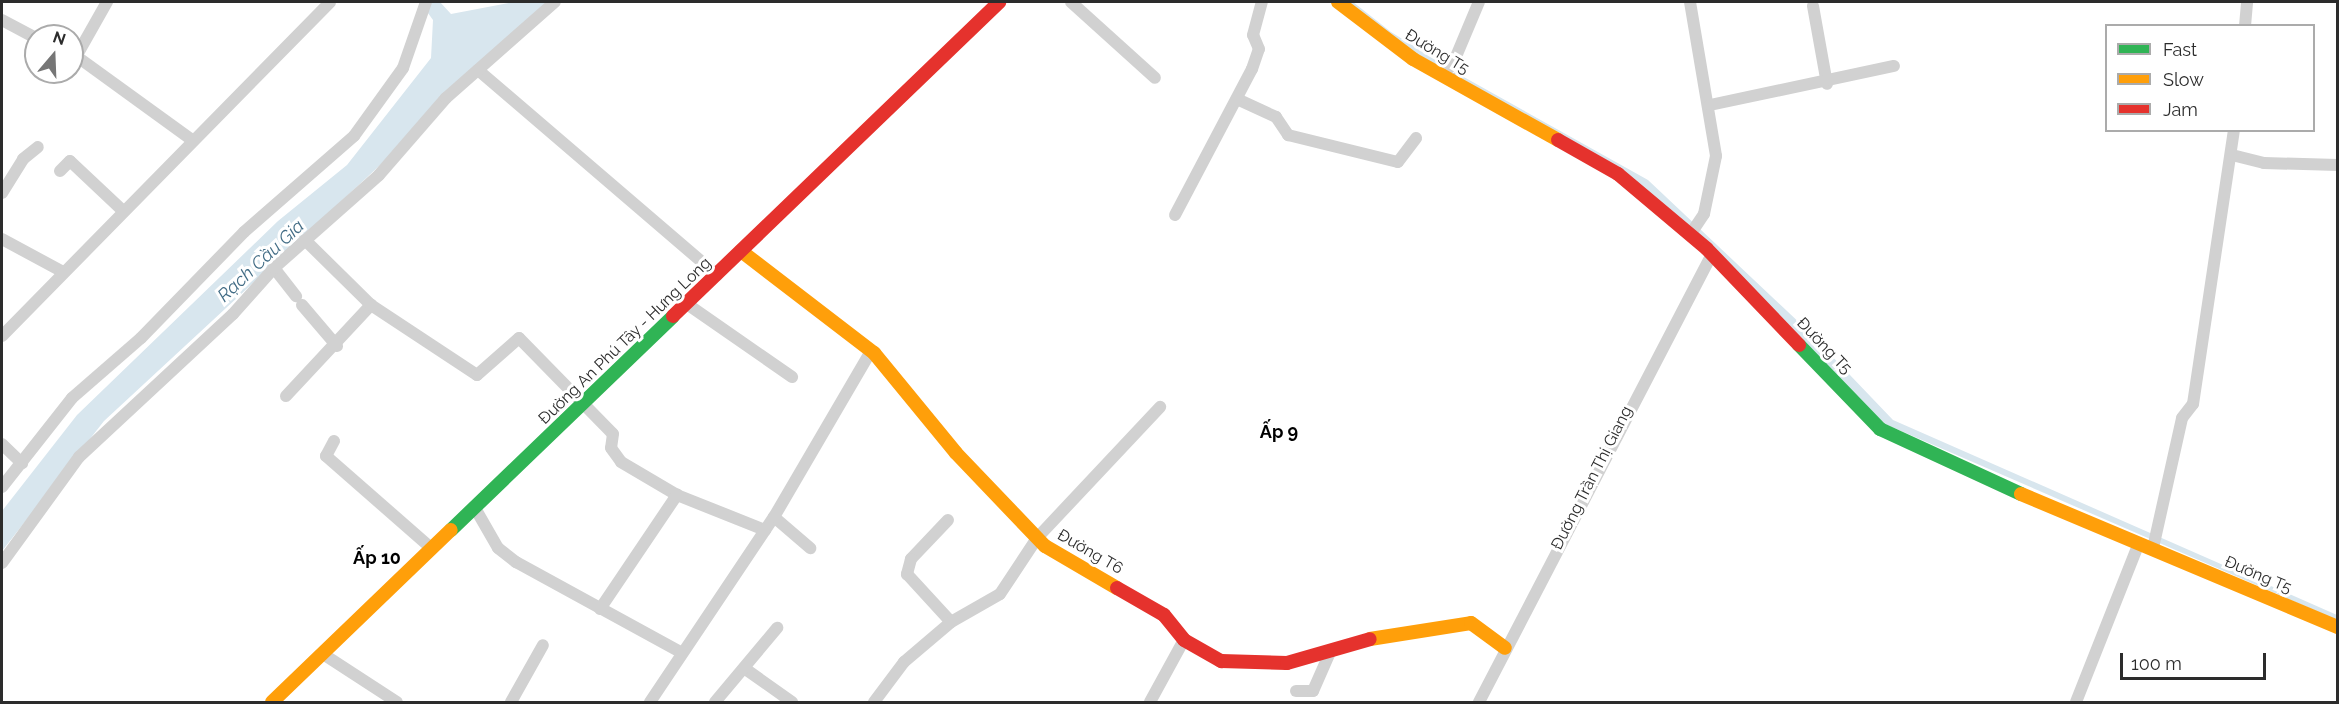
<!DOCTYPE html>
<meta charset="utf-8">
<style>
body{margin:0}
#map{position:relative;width:2339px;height:704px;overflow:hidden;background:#fff;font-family:Raleway,sans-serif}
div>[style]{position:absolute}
.water>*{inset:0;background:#d8e6ee}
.street>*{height:12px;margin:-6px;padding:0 6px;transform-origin:6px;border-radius:6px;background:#d1d1d1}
.fast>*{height:14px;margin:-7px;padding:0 7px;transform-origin:7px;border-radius:7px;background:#30b455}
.slow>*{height:14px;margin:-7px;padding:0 7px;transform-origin:7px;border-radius:7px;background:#ff9f0a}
.jam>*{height:14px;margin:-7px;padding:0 7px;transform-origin:7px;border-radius:7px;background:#e5322d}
span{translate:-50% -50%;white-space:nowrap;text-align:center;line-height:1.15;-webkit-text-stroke:6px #fff;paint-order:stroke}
.street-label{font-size:16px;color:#2c2c2c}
.water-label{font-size:18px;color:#426c85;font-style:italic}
.neighbourhood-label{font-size:18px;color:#000;font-weight:700}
.frame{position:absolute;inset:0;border:3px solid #2c2c2c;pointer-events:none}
.legend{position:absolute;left:2105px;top:24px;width:210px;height:108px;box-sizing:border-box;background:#fff;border:2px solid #ababab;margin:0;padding:8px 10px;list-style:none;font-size:18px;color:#2c2c2c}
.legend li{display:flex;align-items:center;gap:12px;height:30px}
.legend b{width:30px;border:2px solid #ababab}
.north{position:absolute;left:24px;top:24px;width:60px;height:60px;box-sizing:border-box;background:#fff;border:2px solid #ababab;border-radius:50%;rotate:19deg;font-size:16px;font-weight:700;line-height:24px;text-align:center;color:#2c2c2c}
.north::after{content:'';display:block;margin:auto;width:21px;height:27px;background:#767676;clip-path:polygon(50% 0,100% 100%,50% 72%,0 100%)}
.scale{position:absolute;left:2120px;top:653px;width:146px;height:27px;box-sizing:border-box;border:3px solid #2c2c2c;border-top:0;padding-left:8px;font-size:18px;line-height:21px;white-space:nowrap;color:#2c2c2c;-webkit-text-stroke:4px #fff;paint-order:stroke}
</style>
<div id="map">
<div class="water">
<i style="clip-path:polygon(420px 2px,440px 2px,451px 14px,514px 2px,548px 2px,377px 168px,104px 421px,2px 551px,2px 511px,77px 415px,278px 221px,347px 165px,431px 58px,433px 20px)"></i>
<i style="clip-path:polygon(1343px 2px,1353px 2px,1391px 32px,1462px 76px,1648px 180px,1805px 328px,1893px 420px,2337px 615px,2337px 620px,1885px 424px,1645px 189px,1409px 52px)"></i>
</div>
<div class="street">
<i style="left:1071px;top:2px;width:113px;rotate:42.1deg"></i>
<i style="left:1690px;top:2px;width:156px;rotate:80.4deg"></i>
<i style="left:1716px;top:156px;width:59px;rotate:101.7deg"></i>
<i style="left:1704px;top:214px;width:23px;rotate:124deg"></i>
<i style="left:1813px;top:6px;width:79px;rotate:79.8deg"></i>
<i style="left:2px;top:20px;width:38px;rotate:28deg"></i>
<i style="left:2245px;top:26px;width:24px;rotate:-85deg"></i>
<i style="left:72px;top:53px;width:148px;rotate:35.9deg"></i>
<i style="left:77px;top:55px;width:61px;rotate:-60.5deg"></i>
<i style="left:478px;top:70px;width:315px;rotate:40.6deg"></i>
<i style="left:1447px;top:78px;width:82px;rotate:-67.2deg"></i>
<i style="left:1237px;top:99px;width:43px;rotate:24.8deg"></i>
<i style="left:1276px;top:117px;width:22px;rotate:56deg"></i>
<i style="left:1288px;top:135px;width:113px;rotate:13.8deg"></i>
<i style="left:1398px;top:162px;width:30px;rotate:-53deg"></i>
<i style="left:1710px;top:105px;width:188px;rotate:-12deg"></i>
<i style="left:2232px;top:155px;width:33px;rotate:14deg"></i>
<i style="left:2264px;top:163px;width:74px;rotate:1.5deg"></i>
<i style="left:60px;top:171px;width:14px;rotate:-45deg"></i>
<i style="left:70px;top:161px;width:71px;rotate:43.3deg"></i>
<i style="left:2px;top:193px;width:40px;rotate:-58deg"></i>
<i style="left:23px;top:159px;width:19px;rotate:-39deg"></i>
<i style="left:1175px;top:215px;width:165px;rotate:-62.2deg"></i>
<i style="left:1252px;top:69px;width:21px;rotate:-71deg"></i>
<i style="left:1259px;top:49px;width:15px;rotate:-113deg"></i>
<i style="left:1253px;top:35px;width:34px;rotate:-75deg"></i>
<i style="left:2px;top:239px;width:69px;rotate:28.4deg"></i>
<i style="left:305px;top:240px;width:93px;rotate:44.6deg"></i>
<i style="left:274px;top:268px;width:36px;rotate:52deg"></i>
<i style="left:687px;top:304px;width:128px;rotate:34.8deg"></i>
<i style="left:302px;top:305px;width:54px;rotate:49.5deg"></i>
<i style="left:2px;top:336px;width:468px;rotate:-45.5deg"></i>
<i style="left:286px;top:396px;width:125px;rotate:-47deg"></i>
<i style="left:371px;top:305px;width:127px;rotate:33.4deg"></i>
<i style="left:477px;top:375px;width:56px;rotate:-41.4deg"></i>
<i style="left:519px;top:338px;width:134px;rotate:45.6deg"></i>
<i style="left:613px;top:434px;width:14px;rotate:98deg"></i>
<i style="left:611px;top:448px;width:17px;rotate:54deg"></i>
<i style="left:621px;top:462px;width:65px;rotate:30.5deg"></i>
<i style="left:677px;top:495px;width:95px;rotate:21.7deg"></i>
<i style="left:334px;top:441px;width:17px;rotate:118deg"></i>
<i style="left:326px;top:456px;width:140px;rotate:41.2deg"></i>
<i style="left:2px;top:444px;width:28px;rotate:44deg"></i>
<i style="left:2px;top:487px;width:113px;rotate:-51.8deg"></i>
<i style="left:72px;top:398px;width:91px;rotate:-41deg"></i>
<i style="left:141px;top:338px;width:148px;rotate:-45.8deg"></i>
<i style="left:244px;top:232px;width:146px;rotate:-41.1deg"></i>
<i style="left:354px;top:136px;width:84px;rotate:-54.2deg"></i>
<i style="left:403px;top:68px;width:70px;rotate:-70.8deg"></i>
<i style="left:475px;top:508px;width:46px;rotate:60.1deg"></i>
<i style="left:498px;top:548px;width:23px;rotate:38deg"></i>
<i style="left:516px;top:562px;width:189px;rotate:28.7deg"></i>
<i style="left:774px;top:517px;width:48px;rotate:40.7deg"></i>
<i style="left:948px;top:520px;width:54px;rotate:133.5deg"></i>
<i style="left:911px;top:559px;width:16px;rotate:105deg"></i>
<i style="left:907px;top:574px;width:65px;rotate:47.5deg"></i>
<i style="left:2153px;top:548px;width:133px;rotate:-77.4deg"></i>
<i style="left:2182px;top:418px;width:18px;rotate:-52deg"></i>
<i style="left:2193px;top:404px;width:277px;rotate:-81.5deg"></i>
<i style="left:2px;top:563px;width:131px;rotate:-54deg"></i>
<i style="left:79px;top:457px;width:210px;rotate:-42.9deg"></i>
<i style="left:233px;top:314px;width:62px;rotate:-48.3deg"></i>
<i style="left:274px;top:268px;width:140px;rotate:-41.5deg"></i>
<i style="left:379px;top:175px;width:102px;rotate:-49deg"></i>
<i style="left:446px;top:98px;width:145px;rotate:-41.4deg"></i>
<i style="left:600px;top:609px;width:138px;rotate:-56deg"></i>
<i style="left:323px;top:654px;width:88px;rotate:33deg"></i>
<i style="left:744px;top:668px;width:59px;rotate:35.3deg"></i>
<i style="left:1296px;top:691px;width:17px"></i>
<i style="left:1313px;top:691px;width:45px;rotate:-66.3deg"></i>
<i style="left:511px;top:702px;width:65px;rotate:-60.7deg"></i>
<i style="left:650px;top:702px;width:223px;rotate:-56.2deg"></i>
<i style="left:774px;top:517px;width:192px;rotate:-59.7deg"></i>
<i style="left:715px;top:702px;width:97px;rotate:-50deg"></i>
<i style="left:874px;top:702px;width:50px;rotate:-53.1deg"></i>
<i style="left:904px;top:662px;width:62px;rotate:-40.4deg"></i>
<i style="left:951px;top:622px;width:56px;rotate:-29.7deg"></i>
<i style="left:1000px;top:594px;width:67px;rotate:-56.5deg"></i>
<i style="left:1037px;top:538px;width:180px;rotate:-46.8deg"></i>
<i style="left:1150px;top:702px;width:71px;rotate:-61.3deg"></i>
<i style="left:1479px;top:702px;width:503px;rotate:-62.52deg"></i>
<i style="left:2076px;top:702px;width:171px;rotate:-68.4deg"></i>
</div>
<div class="fast">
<i style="left:1799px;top:345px;width:117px;rotate:46deg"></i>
<i style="left:1880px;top:429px;width:155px;rotate:24.7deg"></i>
<i style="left:451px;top:530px;width:308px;rotate:-43.9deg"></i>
</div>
<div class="slow">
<i style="left:1338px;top:2px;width:94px;rotate:37.2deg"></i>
<i style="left:1413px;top:59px;width:166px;rotate:29.2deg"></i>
<i style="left:741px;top:251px;width:168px;rotate:37.5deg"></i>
<i style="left:874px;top:353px;width:129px;rotate:50.6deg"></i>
<i style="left:956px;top:453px;width:129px;rotate:46.3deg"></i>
<i style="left:1045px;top:546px;width:83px;rotate:30.3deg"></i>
<i style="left:2021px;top:494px;width:344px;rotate:22.8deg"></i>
<i style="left:1370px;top:639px;width:102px;rotate:-9deg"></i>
<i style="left:1471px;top:623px;width:42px;rotate:36.3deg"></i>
<i style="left:272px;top:702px;width:248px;rotate:-43.9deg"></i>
</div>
<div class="jam">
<i style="left:1558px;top:140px;width:69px;rotate:29.5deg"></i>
<i style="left:1618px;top:174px;width:116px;rotate:40.1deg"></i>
<i style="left:1707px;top:249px;width:133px;rotate:46.2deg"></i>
<i style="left:673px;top:316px;width:453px;rotate:-43.9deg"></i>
<i style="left:1117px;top:588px;width:54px;rotate:29.9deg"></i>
<i style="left:1164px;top:615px;width:32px;rotate:51deg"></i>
<i style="left:1184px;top:640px;width:43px;rotate:29.6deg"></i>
<i style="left:1221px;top:661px;width:66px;rotate:1.7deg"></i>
<i style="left:1287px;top:663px;width:86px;rotate:-16.1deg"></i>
</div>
<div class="street-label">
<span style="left:1437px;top:52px;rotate:31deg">Đường T5</span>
<span style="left:625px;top:341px;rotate:-44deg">Đường An Phú Tây - Hưng Long</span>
<span style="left:1824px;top:346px;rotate:46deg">Đường T5</span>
<span style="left:1592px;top:478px;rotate:-63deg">Đường Trần Thị Giang</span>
<span style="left:1090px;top:552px;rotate:30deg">Đường T6</span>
<span style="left:2258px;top:575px;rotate:23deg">Đường T5</span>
</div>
<div class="water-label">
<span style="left:261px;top:261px;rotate:-43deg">Rạch Cầu Gia</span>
</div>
<div class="neighbourhood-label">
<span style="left:1279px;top:432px">Ấp 9</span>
<span style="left:377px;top:558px">Ấp 10</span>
</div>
<div class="frame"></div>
<ul class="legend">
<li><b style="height:8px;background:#30b455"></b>Fast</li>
<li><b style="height:8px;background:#ff9f0a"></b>Slow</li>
<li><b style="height:8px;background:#e5322d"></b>Jam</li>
</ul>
<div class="north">N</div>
<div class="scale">100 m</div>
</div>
